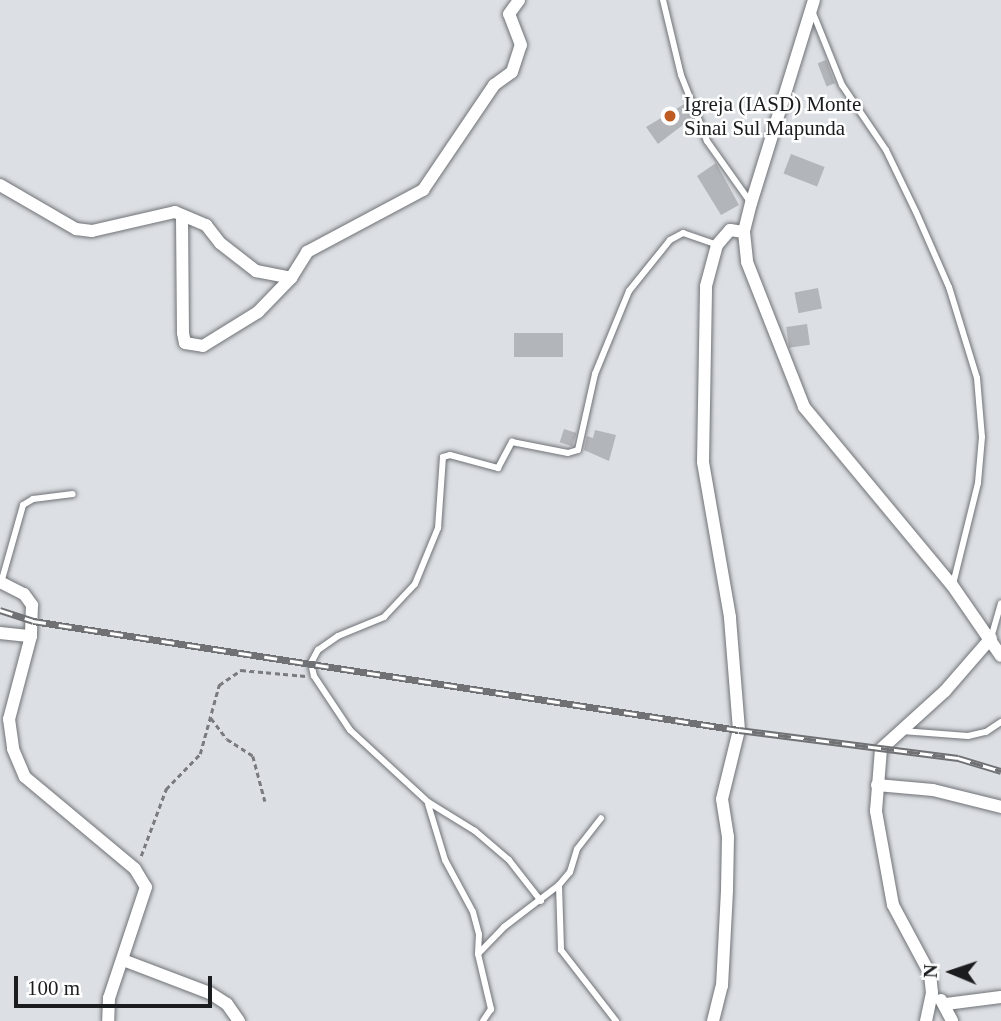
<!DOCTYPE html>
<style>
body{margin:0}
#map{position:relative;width:1001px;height:1021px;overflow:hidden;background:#dcdfe3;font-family:"Times New Roman",serif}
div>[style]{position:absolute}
.building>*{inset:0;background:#b2b5b9;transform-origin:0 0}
.path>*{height:2.5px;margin-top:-1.25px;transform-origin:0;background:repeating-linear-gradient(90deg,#797b7e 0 5px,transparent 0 8.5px)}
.roads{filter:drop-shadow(0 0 2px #6f7276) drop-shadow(0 0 2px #6f7276)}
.service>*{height:6px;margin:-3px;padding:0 3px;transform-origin:3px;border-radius:3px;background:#fff}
.minor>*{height:12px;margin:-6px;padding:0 6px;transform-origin:6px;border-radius:6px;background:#fff}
.rail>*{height:7px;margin-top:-3.5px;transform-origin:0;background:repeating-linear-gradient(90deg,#fff 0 13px,#6f7174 0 26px);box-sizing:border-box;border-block:2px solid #6f7174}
.dots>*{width:19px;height:19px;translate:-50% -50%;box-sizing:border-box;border:4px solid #fff;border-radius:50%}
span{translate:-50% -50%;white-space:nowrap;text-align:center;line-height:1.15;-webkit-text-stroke:5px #fff;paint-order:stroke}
.poi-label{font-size:21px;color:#1b1c1e}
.left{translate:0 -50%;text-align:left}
.north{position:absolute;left:917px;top:937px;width:70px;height:70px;-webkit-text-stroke:5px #fff;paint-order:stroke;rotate:272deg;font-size:19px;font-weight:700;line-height:28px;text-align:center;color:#1b1c1e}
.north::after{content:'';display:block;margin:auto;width:24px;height:32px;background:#1b1c1e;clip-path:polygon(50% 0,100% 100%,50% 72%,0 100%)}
.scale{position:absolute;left:14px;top:976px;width:198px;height:32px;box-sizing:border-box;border:4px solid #1b1c1e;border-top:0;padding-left:9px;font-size:21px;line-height:24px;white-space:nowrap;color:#1b1c1e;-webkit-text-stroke:5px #fff;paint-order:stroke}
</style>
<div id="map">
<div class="building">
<i style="left:826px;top:60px;width:25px;height:9px;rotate:69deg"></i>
<i style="clip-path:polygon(686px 103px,692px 118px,658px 144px,646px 127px)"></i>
<i style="left:791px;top:154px;width:36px;height:21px;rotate:21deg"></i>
<i style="clip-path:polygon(716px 163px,739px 205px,721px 215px,697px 176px)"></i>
<i style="left:818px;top:288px;width:21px;height:24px;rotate:79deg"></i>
<i style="left:807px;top:324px;width:21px;height:21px;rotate:82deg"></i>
<i style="left:563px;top:333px;width:24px;height:49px;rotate:90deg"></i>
<i style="left:564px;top:429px;width:13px;height:14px;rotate:18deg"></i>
<i style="clip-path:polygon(595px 430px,616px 435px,609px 461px,584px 450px,587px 436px,593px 438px)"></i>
</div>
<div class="path">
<i style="left:211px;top:718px;width:26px;rotate:53deg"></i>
<i style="left:227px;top:739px;width:31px;rotate:33deg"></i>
<i style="left:253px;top:756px;width:47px;rotate:75.1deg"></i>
<i style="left:141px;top:856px;width:72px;rotate:-69.5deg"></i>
<i style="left:166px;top:789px;width:49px;rotate:-45.8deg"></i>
<i style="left:200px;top:754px;width:72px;rotate:-74.6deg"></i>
<i style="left:219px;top:685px;width:27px;rotate:-34deg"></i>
<i style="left:241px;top:670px;width:65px;rotate:5.3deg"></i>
</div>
<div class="roads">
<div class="service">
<i style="left:663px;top:0;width:77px;rotate:76.5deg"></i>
<i style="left:681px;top:75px;width:71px;rotate:68.5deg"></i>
<i style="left:707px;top:141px;width:76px;rotate:54.6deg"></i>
<i style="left:813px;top:13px;width:78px;rotate:68.1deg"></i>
<i style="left:842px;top:85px;width:78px;rotate:55.9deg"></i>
<i style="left:886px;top:150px;width:69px;rotate:64.2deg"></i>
<i style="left:916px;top:212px;width:82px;rotate:66.3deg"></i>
<i style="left:949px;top:287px;width:95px;rotate:72.9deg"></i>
<i style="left:977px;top:378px;width:59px;rotate:85.2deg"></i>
<i style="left:982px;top:437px;width:46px;rotate:95deg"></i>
<i style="left:978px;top:483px;width:104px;rotate:103.9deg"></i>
<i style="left:1px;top:583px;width:81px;rotate:-74.2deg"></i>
<i style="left:23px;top:505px;width:12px;rotate:-31deg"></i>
<i style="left:33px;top:499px;width:40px;rotate:-7.1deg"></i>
<i style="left:991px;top:638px;width:36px;rotate:-74deg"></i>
<i style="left:902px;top:731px;width:66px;rotate:4.3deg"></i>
<i style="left:968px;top:736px;width:18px;rotate:-13deg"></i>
<i style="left:986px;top:732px;width:18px;rotate:-34deg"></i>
<i style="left:428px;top:804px;width:59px;rotate:73.1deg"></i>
<i style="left:445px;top:860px;width:59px;rotate:61.7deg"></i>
<i style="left:473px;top:912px;width:23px;rotate:75deg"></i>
<i style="left:479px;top:934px;width:20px;rotate:93deg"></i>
<i style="left:478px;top:954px;width:57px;rotate:76.7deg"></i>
<i style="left:491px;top:1009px;width:14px;rotate:124deg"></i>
<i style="left:559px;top:885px;width:65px;rotate:88.2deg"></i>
<i style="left:561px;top:950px;width:90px;rotate:52.2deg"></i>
<i style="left:541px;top:901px;width:52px;rotate:-128deg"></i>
<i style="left:509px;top:860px;width:45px;rotate:-139.5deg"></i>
<i style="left:475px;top:831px;width:55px;rotate:-148.3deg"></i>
<i style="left:428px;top:802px;width:106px;rotate:-137.3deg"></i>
<i style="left:350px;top:730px;width:65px;rotate:-123.7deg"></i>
<i style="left:314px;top:676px;width:13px;rotate:-103deg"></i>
<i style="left:311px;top:663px;width:15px;rotate:-62deg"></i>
<i style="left:318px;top:650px;width:24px;rotate:-35deg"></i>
<i style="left:338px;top:636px;width:50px;rotate:-22.4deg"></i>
<i style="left:384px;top:617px;width:45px;rotate:-46.8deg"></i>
<i style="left:415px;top:584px;width:61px;rotate:-67.7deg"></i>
<i style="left:438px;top:528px;width:71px;rotate:-86deg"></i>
<i style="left:443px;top:457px;width:7px;rotate:-16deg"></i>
<i style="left:450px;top:455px;width:50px;rotate:15.2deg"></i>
<i style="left:498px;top:468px;width:30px;rotate:-62deg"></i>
<i style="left:512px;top:442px;width:57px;rotate:11.1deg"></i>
<i style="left:568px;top:453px;width:10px;rotate:-17deg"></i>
<i style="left:578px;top:450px;width:78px;rotate:-77.4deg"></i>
<i style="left:595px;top:374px;width:90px;rotate:-67.7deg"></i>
<i style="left:629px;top:291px;width:65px;rotate:-51.2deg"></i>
<i style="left:670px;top:240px;width:15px;rotate:-28deg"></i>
<i style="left:683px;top:233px;width:36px;rotate:19deg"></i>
<i style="left:479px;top:953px;width:36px;rotate:-46deg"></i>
<i style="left:504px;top:927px;width:69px;rotate:-37.4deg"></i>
<i style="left:559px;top:885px;width:17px;rotate:-50deg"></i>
<i style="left:570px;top:872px;width:24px;rotate:-73deg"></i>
<i style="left:577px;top:849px;width:39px;rotate:-52deg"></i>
</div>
<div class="minor">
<i style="left:814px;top:0;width:213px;rotate:107.2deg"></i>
<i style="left:751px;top:203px;width:30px;rotate:104deg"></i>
<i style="left:744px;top:232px;width:30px;rotate:84deg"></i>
<i style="left:747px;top:262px;width:156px;rotate:68.5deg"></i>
<i style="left:804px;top:407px;width:231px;rotate:50.3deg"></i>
<i style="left:952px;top:585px;width:86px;rotate:55.4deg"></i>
<i style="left:0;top:185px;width:88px;rotate:30.1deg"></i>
<i style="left:76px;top:229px;width:16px;rotate:7deg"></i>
<i style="left:92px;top:231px;width:85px;rotate:-12.9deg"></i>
<i style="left:175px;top:212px;width:34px;rotate:23deg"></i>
<i style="left:206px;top:225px;width:23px;rotate:52deg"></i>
<i style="left:220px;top:243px;width:46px;rotate:37.9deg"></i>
<i style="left:256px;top:271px;width:36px;rotate:11deg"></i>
<i style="left:182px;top:218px;width:115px;rotate:89.5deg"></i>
<i style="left:183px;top:333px;width:10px;rotate:79deg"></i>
<i style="left:185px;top:343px;width:18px;rotate:9deg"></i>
<i style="left:203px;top:346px;width:65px;rotate:-31.7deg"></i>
<i style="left:258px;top:312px;width:47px;rotate:-45.9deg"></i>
<i style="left:291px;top:278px;width:31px;rotate:-58deg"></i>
<i style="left:307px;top:252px;width:132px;rotate:-28.1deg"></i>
<i style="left:423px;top:190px;width:127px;rotate:-55.9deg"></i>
<i style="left:494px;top:85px;width:22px;rotate:-36deg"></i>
<i style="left:512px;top:72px;width:28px;rotate:-72deg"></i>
<i style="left:521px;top:45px;width:33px;rotate:-111deg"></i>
<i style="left:509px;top:14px;width:17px;rotate:-54deg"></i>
<i style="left:0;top:582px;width:27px;rotate:27deg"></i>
<i style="left:24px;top:594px;width:14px;rotate:54deg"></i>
<i style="left:32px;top:605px;width:31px;rotate:92deg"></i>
<i style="left:31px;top:636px;width:86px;rotate:104.8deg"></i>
<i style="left:9px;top:719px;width:30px;rotate:82deg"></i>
<i style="left:13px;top:749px;width:30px;rotate:67deg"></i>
<i style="left:25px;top:777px;width:143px;rotate:39.9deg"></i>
<i style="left:135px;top:869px;width:21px;rotate:59deg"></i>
<i style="left:146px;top:887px;width:117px;rotate:108.4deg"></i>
<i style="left:109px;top:998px;width:23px;rotate:92deg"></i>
<i style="left:0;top:633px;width:31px;rotate:6deg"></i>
<i style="left:877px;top:785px;width:56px;rotate:5.1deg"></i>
<i style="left:933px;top:790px;width:70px;rotate:14deg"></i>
<i style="left:123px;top:960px;width:93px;rotate:20.8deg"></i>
<i style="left:210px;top:993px;width:20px;rotate:33deg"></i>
<i style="left:227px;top:1004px;width:21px;rotate:55deg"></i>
<i style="left:941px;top:1000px;width:24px;rotate:62deg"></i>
<i style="left:946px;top:1004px;width:55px;rotate:-7.3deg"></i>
<i style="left:713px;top:1021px;width:36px;rotate:-76deg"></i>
<i style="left:722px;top:986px;width:97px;rotate:-87deg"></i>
<i style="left:727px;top:889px;width:52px;rotate:-88.9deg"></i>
<i style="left:728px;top:837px;width:38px;rotate:-99deg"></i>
<i style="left:722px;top:799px;width:71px;rotate:-76.2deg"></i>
<i style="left:739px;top:730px;width:113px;rotate:-94.6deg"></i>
<i style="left:730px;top:617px;width:157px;rotate:-99.9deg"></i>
<i style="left:703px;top:462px;width:176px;rotate:-89deg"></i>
<i style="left:706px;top:286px;width:42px;rotate:-75deg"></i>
<i style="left:717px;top:245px;width:20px;rotate:-49deg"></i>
<i style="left:730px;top:230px;width:14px;rotate:8deg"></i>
<i style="left:926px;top:1021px;width:29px;rotate:-78deg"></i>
<i style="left:932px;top:993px;width:19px;rotate:-96deg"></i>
<i style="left:930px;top:974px;width:78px;rotate:-118.2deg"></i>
<i style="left:893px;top:905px;width:96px;rotate:-100.3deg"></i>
<i style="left:876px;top:811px;width:62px;rotate:-85.4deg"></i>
<i style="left:881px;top:749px;width:86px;rotate:-42.2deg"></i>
<i style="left:945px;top:691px;width:70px;rotate:-49deg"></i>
</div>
</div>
<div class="rail">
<i style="left:0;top:610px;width:35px;rotate:18deg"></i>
<i style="left:33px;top:621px;width:714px;rotate:8.78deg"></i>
<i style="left:739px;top:730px;width:221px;rotate:7.3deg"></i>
<i style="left:958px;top:758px;width:45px;rotate:16.8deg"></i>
</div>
<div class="dots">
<i style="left:670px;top:116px;background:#bf5c22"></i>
</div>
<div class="poi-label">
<span class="left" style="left:684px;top:116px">Igreja (IASD) Monte<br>Sinai Sul Mapunda</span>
</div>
<div class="north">N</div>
<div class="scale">100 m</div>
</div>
